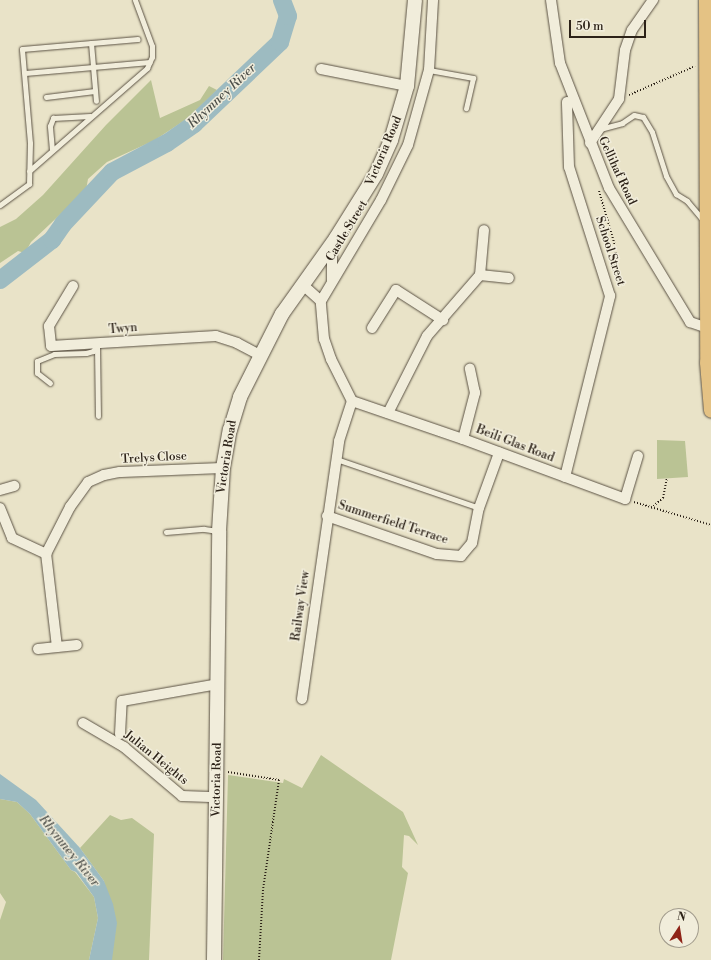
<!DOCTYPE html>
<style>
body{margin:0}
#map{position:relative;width:711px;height:960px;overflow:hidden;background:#e9e3c8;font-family:"Libre Bodoni",serif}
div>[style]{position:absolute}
.green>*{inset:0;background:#bac394}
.water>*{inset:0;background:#9dbbc1}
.river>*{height:18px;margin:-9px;padding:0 9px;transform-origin:9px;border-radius:9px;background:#9dbbc1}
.path>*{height:2px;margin-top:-1px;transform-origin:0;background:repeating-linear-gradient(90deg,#2c2218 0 1px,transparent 0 3px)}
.roads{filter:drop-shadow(0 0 1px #5b5244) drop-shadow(0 0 1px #5b5244)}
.lane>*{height:5px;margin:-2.5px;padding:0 2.5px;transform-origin:2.5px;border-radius:2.5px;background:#f1eddb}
.street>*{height:10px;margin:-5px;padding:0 5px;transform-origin:5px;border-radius:5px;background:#f1eddb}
.secondary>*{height:14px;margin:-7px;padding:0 7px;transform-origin:7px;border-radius:7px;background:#f1eddb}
.primary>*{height:15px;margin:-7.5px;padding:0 7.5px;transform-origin:7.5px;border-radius:7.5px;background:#e4c284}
span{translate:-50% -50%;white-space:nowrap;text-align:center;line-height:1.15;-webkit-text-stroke:3px #f1eddb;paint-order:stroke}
.street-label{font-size:12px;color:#2c2218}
.water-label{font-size:13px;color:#4e504b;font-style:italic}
.north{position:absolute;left:659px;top:908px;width:40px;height:40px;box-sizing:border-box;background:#f1eddb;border:1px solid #a29c8d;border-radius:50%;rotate:12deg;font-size:11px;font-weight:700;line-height:16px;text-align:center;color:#2c2218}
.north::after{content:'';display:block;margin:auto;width:14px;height:18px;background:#8f2418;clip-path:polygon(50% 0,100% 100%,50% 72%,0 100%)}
.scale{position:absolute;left:569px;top:20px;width:77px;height:18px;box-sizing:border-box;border:2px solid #2c2218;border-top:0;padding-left:5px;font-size:12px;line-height:14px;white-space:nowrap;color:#2c2218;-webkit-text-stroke:3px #f1eddb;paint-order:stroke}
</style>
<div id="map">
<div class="green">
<i style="clip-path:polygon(151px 80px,160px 118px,200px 100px,209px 86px,217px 90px,188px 118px,155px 140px,107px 162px,88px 179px,86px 190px,31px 242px,25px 253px,18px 251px,0 263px,0 227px,16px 219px,43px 195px,106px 125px)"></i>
<i style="clip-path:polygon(657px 440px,685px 441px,688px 477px,657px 479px)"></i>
<i style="clip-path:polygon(321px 755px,403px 812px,418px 845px,409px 836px,404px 835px,402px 867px,408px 873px,391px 960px,223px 960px,228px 775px,283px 783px,284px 779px,302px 788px)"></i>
<i style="clip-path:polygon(0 799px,17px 802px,30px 814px,71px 870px,75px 872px,94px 897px,98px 918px,89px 960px,0 960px,0 920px,6px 902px,0 893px)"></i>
<i style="clip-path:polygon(110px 815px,121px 820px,132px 818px,154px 834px,149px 960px,112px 960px,104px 881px,80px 848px)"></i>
</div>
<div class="water">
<i style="clip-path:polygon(0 774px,36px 800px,80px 848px,104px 881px,113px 904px,117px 923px,112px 960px,89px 960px,98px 918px,94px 897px,76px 872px,71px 870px,30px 814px,17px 802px,0 799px)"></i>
</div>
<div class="river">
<i style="left:0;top:280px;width:66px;rotate:-37.6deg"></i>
<i style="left:52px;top:240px;width:19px;rotate:-55deg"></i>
<i style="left:63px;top:224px;width:71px;rotate:-46.7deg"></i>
<i style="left:112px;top:172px;width:62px;rotate:-27.8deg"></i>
<i style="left:167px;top:143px;width:33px;rotate:-35deg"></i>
<i style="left:194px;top:124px;width:119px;rotate:-43.6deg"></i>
<i style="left:280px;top:42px;width:27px;rotate:-73deg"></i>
<i style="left:288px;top:16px;width:17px;rotate:-111deg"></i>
</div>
<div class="path">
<i style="left:629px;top:95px;width:72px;rotate:-23.7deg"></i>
<i style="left:599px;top:191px;width:60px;rotate:73.7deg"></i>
<i style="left:616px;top:249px;width:23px;rotate:97deg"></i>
<i style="left:634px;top:502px;width:80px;rotate:16.6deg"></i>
<i style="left:651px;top:508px;width:16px;rotate:-40deg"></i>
<i style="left:663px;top:498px;width:20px;rotate:-79deg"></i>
<i style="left:228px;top:772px;width:52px;rotate:8.9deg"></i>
<i style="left:279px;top:780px;width:111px;rotate:98.3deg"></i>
<i style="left:263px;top:890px;width:70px;rotate:93.3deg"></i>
</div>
<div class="roads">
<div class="lane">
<i style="left:91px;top:43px;width:58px;rotate:85.1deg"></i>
<i style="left:429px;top:70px;width:45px;rotate:10.3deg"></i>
<i style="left:473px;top:78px;width:31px;rotate:103deg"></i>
<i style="left:25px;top:73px;width:125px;rotate:-5deg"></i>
<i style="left:46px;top:97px;width:49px;rotate:-7deg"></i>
<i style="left:600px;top:129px;width:23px;rotate:-15deg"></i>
<i style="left:622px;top:123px;width:14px;rotate:-34deg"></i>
<i style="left:634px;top:115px;width:9px;rotate:13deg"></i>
<i style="left:643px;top:117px;width:17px;rotate:59deg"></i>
<i style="left:652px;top:132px;width:46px;rotate:72.3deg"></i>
<i style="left:666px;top:176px;width:21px;rotate:61deg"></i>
<i style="left:676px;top:194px;width:13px;rotate:32deg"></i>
<i style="left:687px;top:201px;width:25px;rotate:50deg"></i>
<i style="left:52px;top:150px;width:24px;rotate:-95deg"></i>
<i style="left:50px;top:126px;width:9px;rotate:-69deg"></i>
<i style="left:53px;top:118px;width:37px;rotate:-3deg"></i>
<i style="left:29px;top:171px;width:157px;rotate:-41.1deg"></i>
<i style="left:147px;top:68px;width:12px;rotate:-66deg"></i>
<i style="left:152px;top:57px;width:11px;rotate:-90deg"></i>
<i style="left:152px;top:46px;width:49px;rotate:-110.3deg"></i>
<i style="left:0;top:205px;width:36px;rotate:-36deg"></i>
<i style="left:29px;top:184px;width:41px;rotate:-88.6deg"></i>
<i style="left:30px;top:143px;width:94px;rotate:-94.9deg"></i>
<i style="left:22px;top:49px;width:116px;rotate:-4.9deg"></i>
<i style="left:97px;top:346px;width:70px;rotate:89.2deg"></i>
<i style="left:50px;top:383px;width:16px;rotate:-142deg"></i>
<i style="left:37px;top:373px;width:12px;rotate:-90deg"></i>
<i style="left:37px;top:361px;width:18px;rotate:-22deg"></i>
<i style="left:54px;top:354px;width:32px;rotate:-2deg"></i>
<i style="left:86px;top:353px;width:7px;rotate:-16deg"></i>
<i style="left:93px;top:351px;width:7px;rotate:-56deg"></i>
<i style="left:336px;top:459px;width:151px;rotate:18.9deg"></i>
<i style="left:166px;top:532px;width:38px;rotate:-5deg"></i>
<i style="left:204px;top:529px;width:14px;rotate:8deg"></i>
</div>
<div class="street">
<i style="left:551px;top:0;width:64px;rotate:81.9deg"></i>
<i style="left:560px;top:63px;width:134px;rotate:68.6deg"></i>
<i style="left:609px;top:188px;width:157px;rotate:58.8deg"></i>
<i style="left:690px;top:322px;width:18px;rotate:19deg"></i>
<i style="left:321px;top:69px;width:88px;rotate:11.2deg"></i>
<i style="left:590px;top:143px;width:53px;rotate:-56.6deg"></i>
<i style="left:619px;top:99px;width:49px;rotate:-83deg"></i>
<i style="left:625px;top:50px;width:21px;rotate:-71deg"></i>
<i style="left:632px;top:30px;width:37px;rotate:-55deg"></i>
<i style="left:480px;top:275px;width:29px;rotate:6deg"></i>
<i style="left:332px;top:281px;width:38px;rotate:-90deg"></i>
<i style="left:303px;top:285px;width:24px;rotate:42deg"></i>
<i style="left:73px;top:286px;width:47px;rotate:121deg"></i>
<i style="left:49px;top:326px;width:20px;rotate:84deg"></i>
<i style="left:51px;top:346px;width:165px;rotate:-3.5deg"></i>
<i style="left:216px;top:336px;width:22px;rotate:18deg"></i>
<i style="left:237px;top:343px;width:26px;rotate:28deg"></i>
<i style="left:372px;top:328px;width:45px;rotate:-57.7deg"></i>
<i style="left:396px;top:290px;width:56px;rotate:32.6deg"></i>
<i style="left:352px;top:401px;width:47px;rotate:-116.6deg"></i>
<i style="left:331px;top:359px;width:21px;rotate:-109deg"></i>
<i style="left:324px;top:339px;width:38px;rotate:-95deg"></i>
<i style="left:321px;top:301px;width:117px;rotate:-59.3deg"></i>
<i style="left:381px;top:200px;width:61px;rotate:-63.9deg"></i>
<i style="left:408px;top:145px;width:78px;rotate:-74.4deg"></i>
<i style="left:429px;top:70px;width:70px;rotate:-86.7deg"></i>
<i style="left:352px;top:401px;width:117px;rotate:18.9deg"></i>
<i style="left:463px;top:439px;width:173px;rotate:20.3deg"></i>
<i style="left:625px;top:499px;width:45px;rotate:-73.2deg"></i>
<i style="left:388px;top:413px;width:86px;rotate:-63.1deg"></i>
<i style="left:427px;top:336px;width:81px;rotate:-49deg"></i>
<i style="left:480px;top:275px;width:45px;rotate:-84.9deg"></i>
<i style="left:463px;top:439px;width:48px;rotate:-75.4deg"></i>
<i style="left:475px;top:393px;width:25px;rotate:-102deg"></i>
<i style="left:565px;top:477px;width:187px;rotate:-76deg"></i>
<i style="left:610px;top:296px;width:135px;rotate:-107.6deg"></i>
<i style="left:569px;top:167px;width:65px;rotate:-91.8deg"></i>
<i style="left:0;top:490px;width:15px;rotate:-16deg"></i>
<i style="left:0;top:508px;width:32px;rotate:68deg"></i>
<i style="left:12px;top:538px;width:38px;rotate:25deg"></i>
<i style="left:327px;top:516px;width:116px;rotate:19.1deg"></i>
<i style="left:437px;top:554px;width:24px;rotate:5deg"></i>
<i style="left:461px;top:556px;width:17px;rotate:-50deg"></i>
<i style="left:472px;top:543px;width:36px;rotate:-79deg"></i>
<i style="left:479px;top:508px;width:59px;rotate:-70deg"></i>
<i style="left:57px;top:647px;width:94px;rotate:-96.7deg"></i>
<i style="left:46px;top:554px;width:53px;rotate:-62.9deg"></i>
<i style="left:70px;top:507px;width:31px;rotate:-54deg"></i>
<i style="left:88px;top:482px;width:17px;rotate:-24deg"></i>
<i style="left:104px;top:475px;width:16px;rotate:-11deg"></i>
<i style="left:120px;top:472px;width:103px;rotate:-2.2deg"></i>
<i style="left:38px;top:649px;width:39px;rotate:-6deg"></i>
<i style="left:302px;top:699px;width:261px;rotate:-81.8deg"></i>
<i style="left:339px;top:441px;width:42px;rotate:-72deg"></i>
<i style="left:83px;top:723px;width:48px;rotate:30.3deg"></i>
<i style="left:124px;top:747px;width:76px;rotate:40.2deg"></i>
<i style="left:182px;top:796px;width:35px;rotate:2deg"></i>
<i style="left:120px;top:734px;width:33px;rotate:-87deg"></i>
<i style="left:122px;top:701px;width:97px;rotate:-10deg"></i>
</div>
<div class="secondary">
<i style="left:214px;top:960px;width:429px;rotate:-89.3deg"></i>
<i style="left:219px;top:531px;width:63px;rotate:-86.4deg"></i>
<i style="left:223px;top:468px;width:39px;rotate:-80deg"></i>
<i style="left:230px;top:430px;width:34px;rotate:-73deg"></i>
<i style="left:240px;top:397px;width:93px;rotate:-63.2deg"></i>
<i style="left:282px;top:314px;width:93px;rotate:-54.6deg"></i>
<i style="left:336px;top:238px;width:75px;rotate:-58deg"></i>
<i style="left:376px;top:174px;width:37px;rotate:-66deg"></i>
<i style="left:391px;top:140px;width:56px;rotate:-73.5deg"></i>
<i style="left:407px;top:86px;width:86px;rotate:-84.7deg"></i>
</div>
<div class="primary">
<i style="left:706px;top:0;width:362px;rotate:89.8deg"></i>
<i style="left:707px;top:362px;width:48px;rotate:85.2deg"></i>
</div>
</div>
<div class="street-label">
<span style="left:384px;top:151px;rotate:-67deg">Victoria Road</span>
<span style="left:617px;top:171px;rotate:65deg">Gellihaf Road</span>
<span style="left:347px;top:231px;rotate:-59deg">Castle Street</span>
<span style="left:610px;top:251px;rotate:72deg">School Street</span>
<span style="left:123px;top:329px;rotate:-5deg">Twyn</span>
<span style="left:515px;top:444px;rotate:21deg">Beili Glas Road</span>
<span style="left:227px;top:457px;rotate:-81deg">Victoria Road</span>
<span style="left:154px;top:458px;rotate:-3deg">Trelys Close</span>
<span style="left:393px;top:523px;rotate:18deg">Summerfield Terrace</span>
<span style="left:301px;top:606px;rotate:-82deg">Railway View</span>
<span style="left:156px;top:758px;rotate:39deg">Julian Heights</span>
<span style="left:217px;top:780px;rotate:-89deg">Victoria Road</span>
</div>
<div class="water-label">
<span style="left:222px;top:96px;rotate:-43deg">Rhymney River</span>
<span style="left:69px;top:851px;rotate:51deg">Rhymney River</span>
</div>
<div class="north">N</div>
<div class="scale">50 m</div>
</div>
